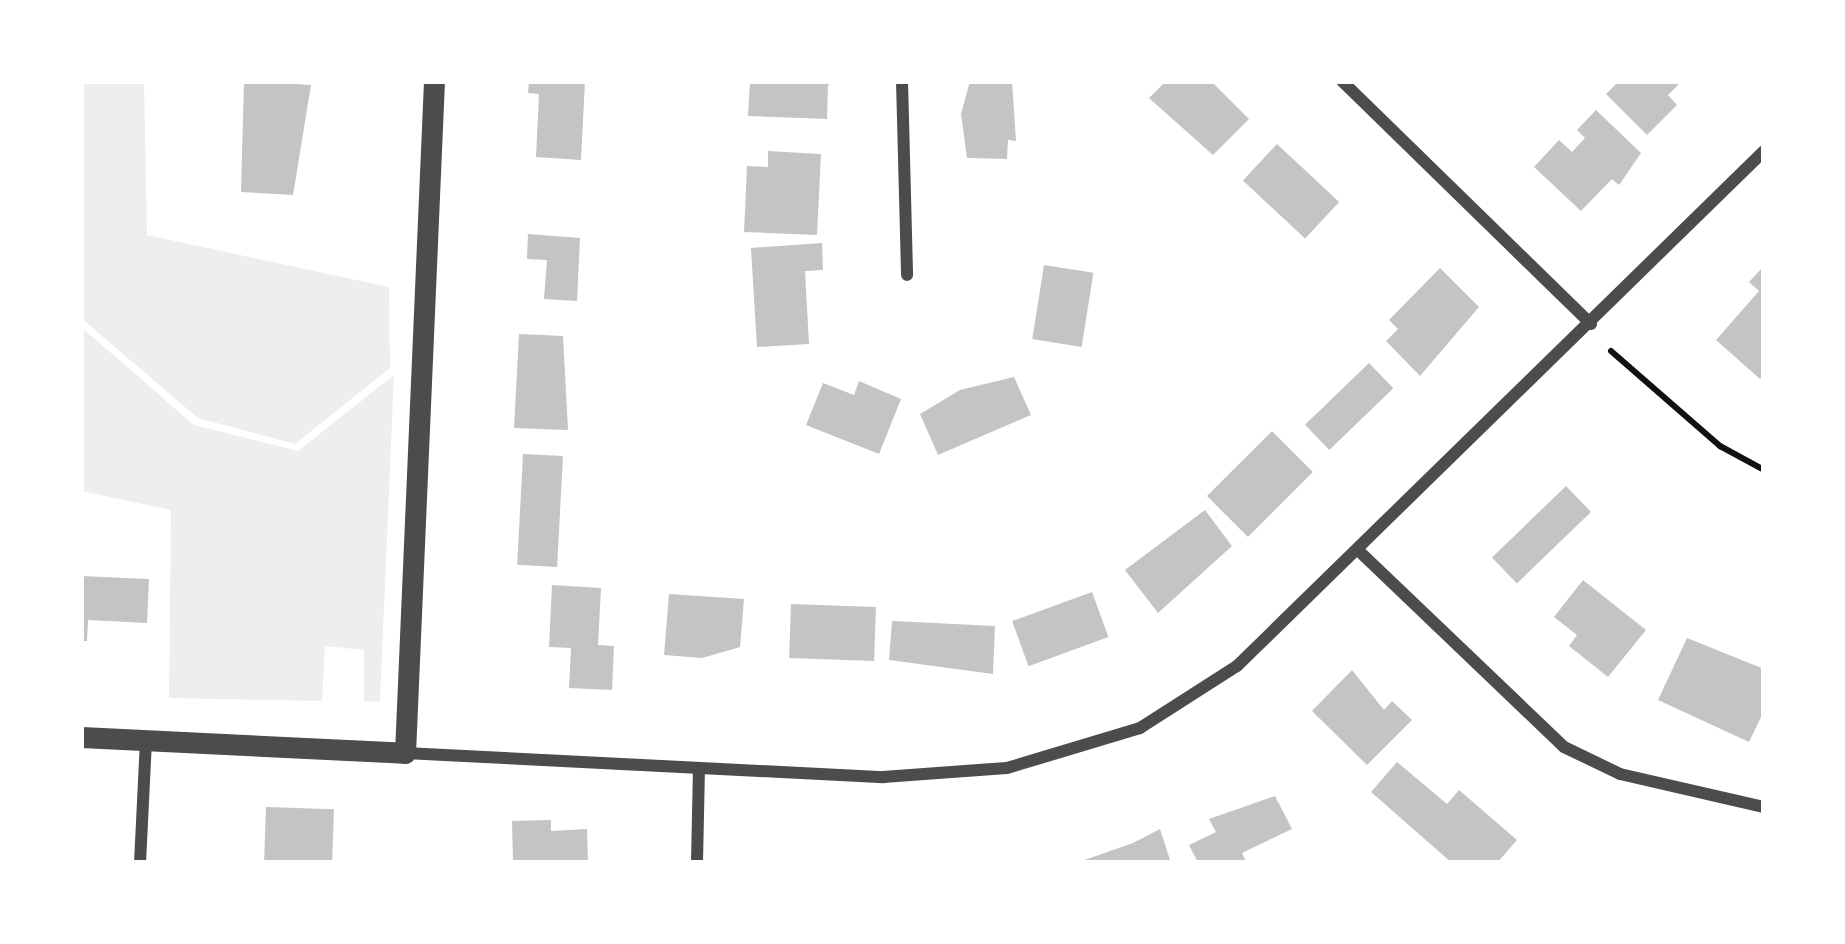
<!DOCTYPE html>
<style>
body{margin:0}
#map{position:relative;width:1845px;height:944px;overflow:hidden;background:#fff;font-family:Poppins,sans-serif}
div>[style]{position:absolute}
.green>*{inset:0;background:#eee}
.building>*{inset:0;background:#c4c4c4;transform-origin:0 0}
.path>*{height:6px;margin:-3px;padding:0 3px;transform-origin:3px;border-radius:3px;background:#111}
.minor>*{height:12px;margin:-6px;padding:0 6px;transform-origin:6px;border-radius:6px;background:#4c4c4c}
.tertiary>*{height:21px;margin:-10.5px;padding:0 10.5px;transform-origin:10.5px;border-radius:10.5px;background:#4c4c4c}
span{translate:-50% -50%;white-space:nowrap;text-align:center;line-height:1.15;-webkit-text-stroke:9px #fff;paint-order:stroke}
.frame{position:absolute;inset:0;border:84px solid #fff;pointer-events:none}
</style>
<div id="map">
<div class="green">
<i style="clip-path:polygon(81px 81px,144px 81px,147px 235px,389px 287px,390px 368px,295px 444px,198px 418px,81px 318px)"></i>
<i style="clip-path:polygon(81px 327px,194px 425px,298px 451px,394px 375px,380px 702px,364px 701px,364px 650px,325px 646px,322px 701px,169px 698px,171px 510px,81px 491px)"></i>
</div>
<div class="building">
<i style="clip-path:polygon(244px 81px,311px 85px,293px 195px,241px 192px)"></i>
<i style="clip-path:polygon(529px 81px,585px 81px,581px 160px,536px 157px,539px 94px,528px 93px)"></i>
<i style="clip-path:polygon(750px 81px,837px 81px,828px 85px,827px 119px,748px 116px)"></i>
<i style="clip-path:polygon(970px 81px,1012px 81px,1016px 141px,1008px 140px,1007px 159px,967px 158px,961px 114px)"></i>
<i style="clip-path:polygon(1166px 81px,1211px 81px,1249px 119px,1213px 155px,1149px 98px)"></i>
<i style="clip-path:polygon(1619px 81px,1682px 81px,1668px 95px,1677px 105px,1647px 135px,1606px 94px)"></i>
<i style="clip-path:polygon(1596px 110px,1641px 153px,1619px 185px,1612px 179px,1581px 211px,1534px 167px,1559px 140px,1572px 152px,1585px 138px,1577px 130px)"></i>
<i style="left:1277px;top:144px;width:85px;height:50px;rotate:43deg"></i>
<i style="clip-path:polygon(768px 151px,821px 154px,817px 235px,744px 232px,747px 166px,768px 167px)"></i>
<i style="clip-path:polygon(528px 234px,580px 238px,577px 301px,544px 299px,547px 260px,527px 259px)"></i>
<i style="clip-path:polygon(822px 243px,823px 270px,805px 271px,809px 344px,757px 347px,751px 248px)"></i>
<i style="left:1044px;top:265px;width:50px;height:75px;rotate:9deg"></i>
<i style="clip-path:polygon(1764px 266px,1764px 375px,1760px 379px,1716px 340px,1759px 291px,1749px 282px)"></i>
<i style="clip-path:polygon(1440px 268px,1479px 307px,1420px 376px,1386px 341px,1398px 329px,1389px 320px)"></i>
<i style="clip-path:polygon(519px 334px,563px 336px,568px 430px,514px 428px)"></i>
<i style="left:1369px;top:363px;width:35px;height:89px;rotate:46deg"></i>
<i style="clip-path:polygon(1014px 377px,1031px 415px,938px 455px,920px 414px,960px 390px)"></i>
<i style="clip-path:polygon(859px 381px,901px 399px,879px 454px,806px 425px,823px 383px,854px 395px)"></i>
<i style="left:1272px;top:431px;width:58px;height:92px;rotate:45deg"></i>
<i style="left:523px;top:454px;width:40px;height:111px;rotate:3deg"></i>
<i style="left:1566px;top:486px;width:36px;height:103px;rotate:46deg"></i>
<i style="clip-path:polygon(1205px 510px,1232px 546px,1158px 613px,1125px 570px)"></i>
<i style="clip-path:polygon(81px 576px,149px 579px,147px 623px,88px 620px,87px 641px,81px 641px)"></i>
<i style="clip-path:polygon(1583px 580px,1646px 630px,1608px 677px,1569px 646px,1577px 635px,1554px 617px)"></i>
<i style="clip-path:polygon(552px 585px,601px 588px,598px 645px,614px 646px,612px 690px,569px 688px,571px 648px,549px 647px)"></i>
<i style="left:1092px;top:592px;width:48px;height:85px;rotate:70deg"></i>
<i style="clip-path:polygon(669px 594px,744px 599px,740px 647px,702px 658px,664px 655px)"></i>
<i style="left:791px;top:604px;width:85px;height:54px;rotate:2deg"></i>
<i style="clip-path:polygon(892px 621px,995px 626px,993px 674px,889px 660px)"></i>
<i style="clip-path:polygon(1687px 638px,1764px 669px,1764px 711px,1749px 742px,1658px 700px)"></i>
<i style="clip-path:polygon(1352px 670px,1384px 710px,1392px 701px,1412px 720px,1367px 765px,1312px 711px)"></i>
<i style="clip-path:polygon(1397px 762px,1447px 804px,1459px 790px,1517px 840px,1497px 863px,1452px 863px,1371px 792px)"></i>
<i style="clip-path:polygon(1275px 796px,1292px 829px,1242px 853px,1247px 863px,1198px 863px,1189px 845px,1216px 832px,1209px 819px)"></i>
<i style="left:266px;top:807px;width:68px;height:56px;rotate:2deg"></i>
<i style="clip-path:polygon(551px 820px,551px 831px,587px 829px,588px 863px,513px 863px,512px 821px)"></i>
<i style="clip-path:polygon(1160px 829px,1171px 863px,1076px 863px,1133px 843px)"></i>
</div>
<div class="path">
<i style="left:1611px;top:351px;width:145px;rotate:41.1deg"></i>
<i style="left:1720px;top:446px;width:50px;rotate:28.6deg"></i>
</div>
<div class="minor">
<i style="left:902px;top:81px;width:194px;rotate:88.5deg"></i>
<i style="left:1342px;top:81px;width:348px;rotate:44.3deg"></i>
<i style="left:1360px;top:552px;width:282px;rotate:43.7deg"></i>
<i style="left:1564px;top:747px;width:62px;rotate:25.7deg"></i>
<i style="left:1620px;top:774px;width:148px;rotate:12.9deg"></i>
<i style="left:405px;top:753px;width:479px;rotate:2.9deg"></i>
<i style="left:883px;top:777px;width:124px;rotate:-4.2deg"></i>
<i style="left:1007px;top:768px;width:139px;rotate:-16.7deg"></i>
<i style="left:1140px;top:728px;width:115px;rotate:-32.6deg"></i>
<i style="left:1237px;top:666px;width:737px;rotate:-44.34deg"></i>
<i style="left:140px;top:863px;width:123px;rotate:-87.2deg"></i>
<i style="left:697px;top:863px;width:95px;rotate:-88.8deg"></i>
</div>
<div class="tertiary">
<i style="left:81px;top:737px;width:324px;rotate:2.8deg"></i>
<i style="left:405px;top:753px;width:673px;rotate:-87.53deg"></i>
</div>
<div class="frame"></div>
</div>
